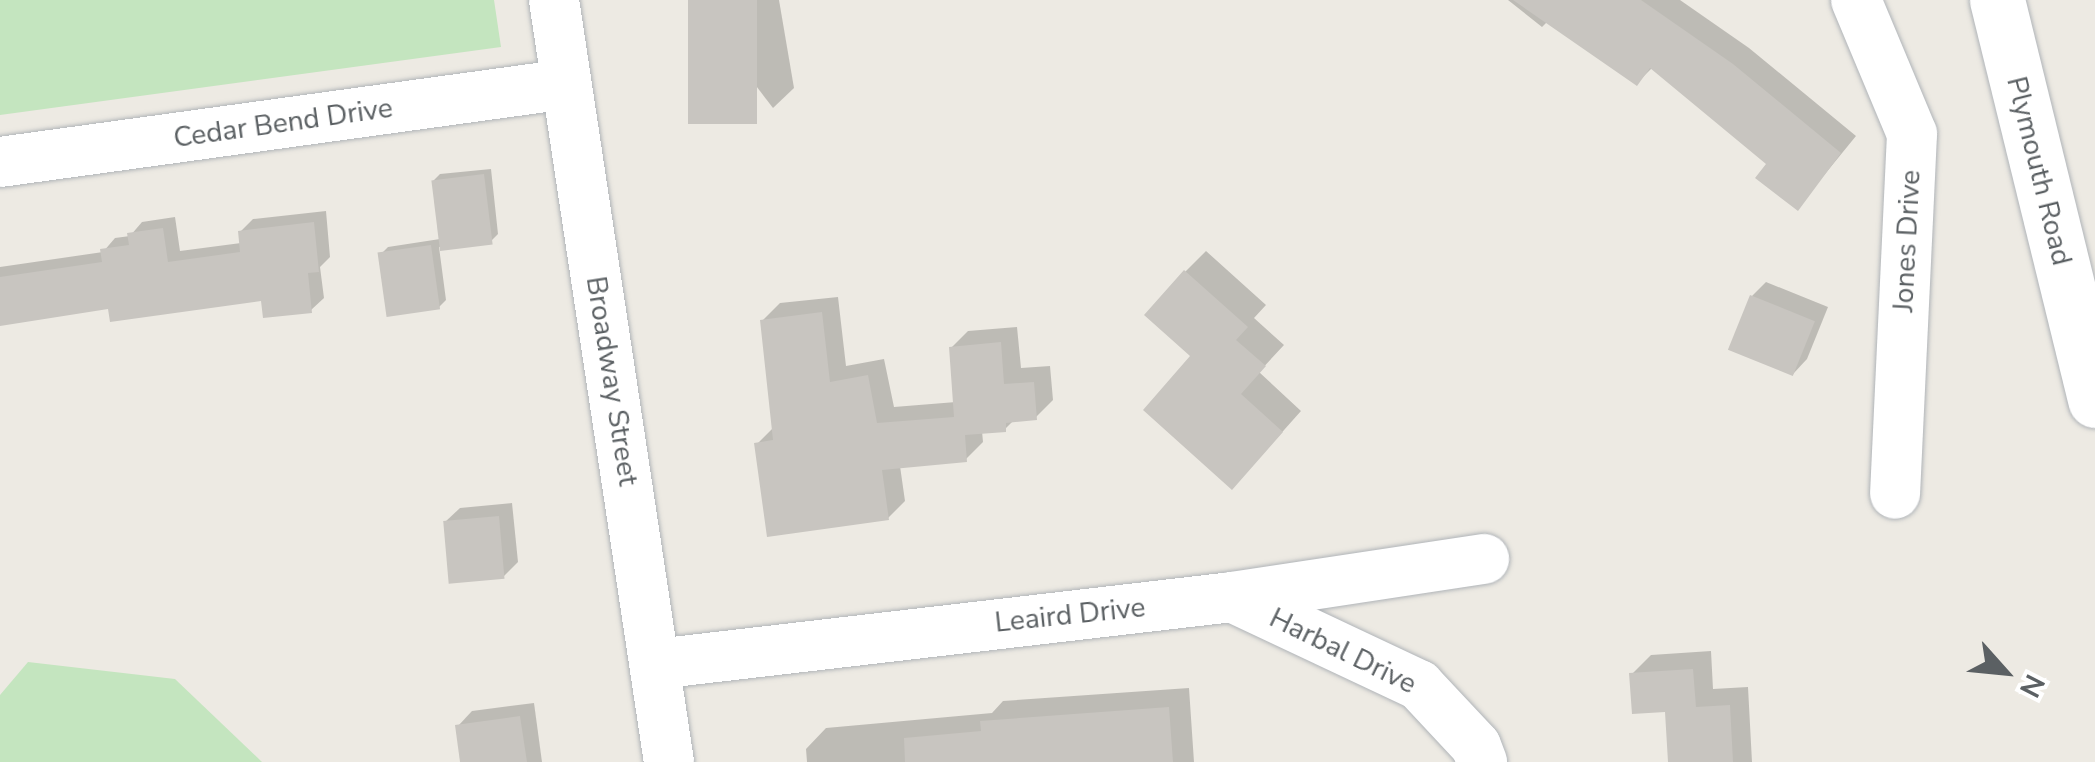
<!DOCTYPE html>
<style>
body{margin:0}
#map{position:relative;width:2095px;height:762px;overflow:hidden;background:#edeae3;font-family:"Nunito Sans",sans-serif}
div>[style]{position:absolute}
.green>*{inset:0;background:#c4e5bf}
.shadow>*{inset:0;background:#0003}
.building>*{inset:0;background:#c8c5c0;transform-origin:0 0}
.roads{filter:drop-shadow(0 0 2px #b0b4b8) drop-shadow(0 0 2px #b0b4b8)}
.minor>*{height:50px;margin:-25px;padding:0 25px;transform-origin:25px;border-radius:25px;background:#fff}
.secondary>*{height:55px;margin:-27.5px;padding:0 27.5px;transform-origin:27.5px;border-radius:27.5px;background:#fff}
span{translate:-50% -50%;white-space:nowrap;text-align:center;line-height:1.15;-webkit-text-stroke:9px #fff;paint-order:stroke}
.street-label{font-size:28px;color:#5b6063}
.north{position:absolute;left:1955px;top:622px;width:100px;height:100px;-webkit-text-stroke:8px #fff;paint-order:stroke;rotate:117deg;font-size:28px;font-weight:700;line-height:40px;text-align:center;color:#5b6063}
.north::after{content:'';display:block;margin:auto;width:35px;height:45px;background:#5b6063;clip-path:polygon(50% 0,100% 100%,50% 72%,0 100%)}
</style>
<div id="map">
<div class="green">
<i style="clip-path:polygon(0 0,494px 0,501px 47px,0 115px)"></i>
<i style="clip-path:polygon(28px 662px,175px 679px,262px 762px,0 762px,0 695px)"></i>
</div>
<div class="shadow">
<i style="clip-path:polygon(690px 0,779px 0,794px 88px,773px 108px)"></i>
<i style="clip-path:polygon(1508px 0,1680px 0,1749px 48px,1856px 136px,1798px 207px,1769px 164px,1653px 67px,1637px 83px,1548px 21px,1542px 27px)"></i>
<i style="clip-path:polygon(491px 169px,498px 234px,491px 241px,439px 247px,446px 300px,439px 307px,381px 254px,388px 247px,440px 239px,433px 181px,440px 174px)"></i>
<i style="clip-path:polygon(326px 211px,330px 257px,320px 267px,324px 298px,311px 310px,263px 298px,110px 306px,0 323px,0 267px,103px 252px,115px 238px,130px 236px,142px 222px,175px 217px,180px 251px,241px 243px,240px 232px,253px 219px)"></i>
<i style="clip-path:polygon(1206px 251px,1266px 305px,1254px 318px,1284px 345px,1259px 372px,1301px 411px,1252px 466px,1193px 356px,1185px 272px)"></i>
<i style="clip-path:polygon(1766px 282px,1828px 307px,1807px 359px,1793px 374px,1752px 296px)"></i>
<i style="clip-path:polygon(838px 297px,846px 366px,884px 359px,894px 407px,956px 402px,951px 348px,968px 331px,1017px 327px,1021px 368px,1050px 366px,1053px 400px,1036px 417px,1015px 419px,1005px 429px,982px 431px,983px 442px,966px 459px,900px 466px,905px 501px,888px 518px,757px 444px,774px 427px,763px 320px,780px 303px)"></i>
<i style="clip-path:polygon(512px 503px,518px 562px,503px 577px,445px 522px,460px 508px)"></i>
<i style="clip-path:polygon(1711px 651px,1713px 689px,1748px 687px,1752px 762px,1671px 762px,1667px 709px,1632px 674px,1651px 655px)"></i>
<i style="clip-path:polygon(1189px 688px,1194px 762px,807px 762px,806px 749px,826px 728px,992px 713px,1003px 701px)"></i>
<i style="clip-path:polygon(534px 703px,542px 762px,463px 762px,458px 726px,472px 711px)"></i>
</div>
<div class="building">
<i style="left:688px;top:0;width:69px;height:124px"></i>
<i style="clip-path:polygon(1513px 0,1641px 0,1733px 64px,1841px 153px,1798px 211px,1755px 178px,1766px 164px,1650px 68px,1637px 86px)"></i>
<i style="left:484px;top:174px;width:71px;height:53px;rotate:83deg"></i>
<i style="clip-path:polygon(314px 222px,319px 272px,308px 273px,312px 313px,263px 318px,261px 301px,110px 322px,108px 309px,0 326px,0 277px,102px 262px,100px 249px,129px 245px,127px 233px,163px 228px,168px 262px,240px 252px,238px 231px)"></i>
<i style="left:431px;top:245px;width:65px;height:54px;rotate:82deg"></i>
<i style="clip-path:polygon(1184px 270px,1248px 327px,1236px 340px,1266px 366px,1241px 394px,1283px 432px,1232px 490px,1143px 410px,1190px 356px,1144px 315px)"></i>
<i style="left:1750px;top:295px;width:70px;height:59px;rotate:22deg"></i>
<i style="clip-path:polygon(822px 312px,830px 382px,868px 375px,877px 423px,954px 417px,949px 347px,1001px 342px,1004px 384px,1034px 382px,1037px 420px,1006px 423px,1006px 432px,965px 435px,967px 462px,882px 470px,889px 520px,767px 537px,754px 443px,773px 440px,760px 320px)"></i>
<i style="left:499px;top:516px;width:63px;height:56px;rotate:85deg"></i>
<i style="clip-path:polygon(1693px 669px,1696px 707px,1730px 705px,1733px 762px,1668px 762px,1665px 712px,1632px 714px,1629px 673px)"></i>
<i style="clip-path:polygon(1169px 707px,1173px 762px,905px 762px,904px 738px,981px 731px,980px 721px)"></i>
<i style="clip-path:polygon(520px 716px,527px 762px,460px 762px,455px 725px)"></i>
</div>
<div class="roads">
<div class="minor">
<i style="left:554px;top:0;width:771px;rotate:81.42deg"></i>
<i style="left:1856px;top:0;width:145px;rotate:67.3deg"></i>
<i style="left:1912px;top:134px;width:360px;rotate:92.7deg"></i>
<i style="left:0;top:162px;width:572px;rotate:-7.83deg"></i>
<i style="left:1232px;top:597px;width:207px;rotate:25.2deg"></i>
<i style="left:1419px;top:685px;width:83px;rotate:46.9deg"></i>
<i style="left:1476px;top:746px;width:17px;rotate:69deg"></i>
<i style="left:656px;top:664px;width:580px;rotate:-6.63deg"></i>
<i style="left:1232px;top:597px;width:255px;rotate:-8.6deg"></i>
</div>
<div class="secondary">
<i style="left:1997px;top:0;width:412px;rotate:76.2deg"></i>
</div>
</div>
<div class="street-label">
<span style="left:283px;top:123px;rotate:-8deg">Cedar Bend Drive</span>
<span style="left:2039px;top:171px;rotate:76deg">Plymouth Road</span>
<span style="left:1907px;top:241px;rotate:-87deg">Jones Drive</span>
<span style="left:612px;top:381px;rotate:81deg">Broadway Street</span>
<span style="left:1070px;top:615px;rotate:-6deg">Leaird Drive</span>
<span style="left:1343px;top:651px;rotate:26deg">Harbal Drive</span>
</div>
<div class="north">N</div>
</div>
